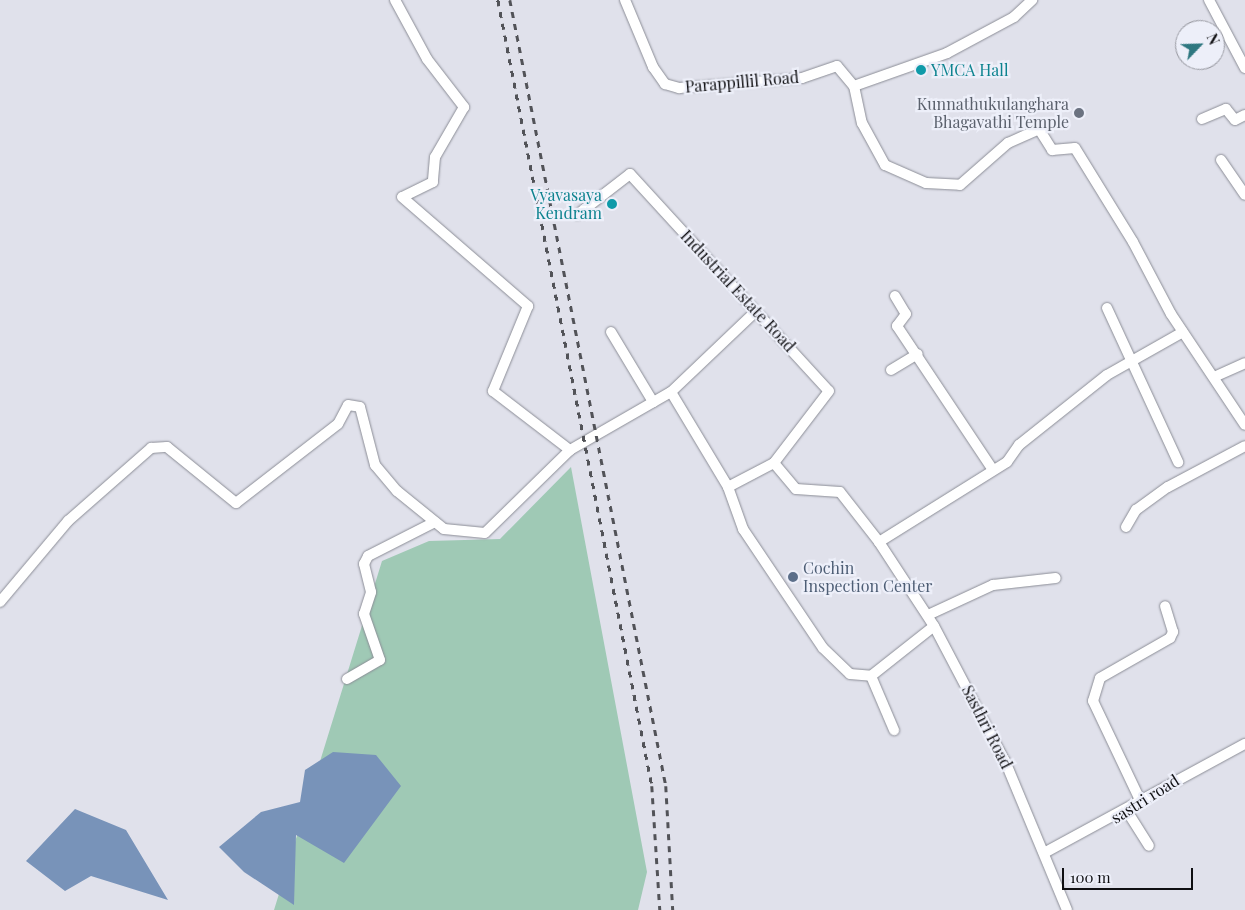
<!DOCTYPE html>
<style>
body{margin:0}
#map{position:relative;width:1245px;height:910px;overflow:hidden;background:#e0e1eb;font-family:"Playfair Display",serif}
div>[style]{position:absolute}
.green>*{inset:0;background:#9fc9b5}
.water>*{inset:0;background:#7893b9}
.roads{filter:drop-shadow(0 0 1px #8b8d96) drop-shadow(0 0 1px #8b8d96)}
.minor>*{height:10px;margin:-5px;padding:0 5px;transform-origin:5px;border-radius:5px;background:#fff}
.rail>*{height:2.5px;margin-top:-1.25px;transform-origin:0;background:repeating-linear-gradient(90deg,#525358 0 6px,transparent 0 12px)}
.dots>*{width:14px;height:14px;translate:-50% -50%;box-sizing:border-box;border:2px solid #edeff9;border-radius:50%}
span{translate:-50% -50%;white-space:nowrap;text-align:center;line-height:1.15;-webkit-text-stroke:4.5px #edeff9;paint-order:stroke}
.culture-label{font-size:16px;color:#0d838f}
.left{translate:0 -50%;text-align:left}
.right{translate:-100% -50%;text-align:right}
.street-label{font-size:16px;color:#0f0f12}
.worship-label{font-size:16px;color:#5b616d}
.service-label{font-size:16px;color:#4e5e75}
.north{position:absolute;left:1175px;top:20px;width:50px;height:50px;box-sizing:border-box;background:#edeff9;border:1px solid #94959d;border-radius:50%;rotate:66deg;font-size:14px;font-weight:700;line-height:20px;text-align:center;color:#0f0f12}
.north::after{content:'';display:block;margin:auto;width:18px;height:22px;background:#2e7780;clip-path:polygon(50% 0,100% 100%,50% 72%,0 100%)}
.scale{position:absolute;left:1062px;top:868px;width:131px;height:22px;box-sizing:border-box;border:2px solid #0f0f12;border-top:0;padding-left:6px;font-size:15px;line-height:18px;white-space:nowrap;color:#0f0f12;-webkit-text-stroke:4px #edeff9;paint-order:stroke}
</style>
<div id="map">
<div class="green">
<i style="clip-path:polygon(571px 467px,647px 872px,638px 910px,274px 910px,382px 561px,429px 541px,500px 539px)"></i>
</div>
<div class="water">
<i style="clip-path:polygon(333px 752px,376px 755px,401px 786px,344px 863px,296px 835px,294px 905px,244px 872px,219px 847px,261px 812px,300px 802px,305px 770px)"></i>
<i style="clip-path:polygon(75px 809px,126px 830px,168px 900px,91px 876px,65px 891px,26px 861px)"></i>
</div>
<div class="roads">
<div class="minor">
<i style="left:395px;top:0;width:67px;rotate:61.5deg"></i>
<i style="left:427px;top:59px;width:61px;rotate:52.4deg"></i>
<i style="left:464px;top:107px;width:58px;rotate:120.1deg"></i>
<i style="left:435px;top:157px;width:25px;rotate:95deg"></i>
<i style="left:433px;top:182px;width:34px;rotate:154deg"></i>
<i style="left:402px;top:197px;width:167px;rotate:40.9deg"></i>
<i style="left:528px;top:306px;width:92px;rotate:112.4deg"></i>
<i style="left:493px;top:391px;width:97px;rotate:37.5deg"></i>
<i style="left:625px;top:0;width:73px;rotate:67.3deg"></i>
<i style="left:653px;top:67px;width:21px;rotate:55deg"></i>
<i style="left:665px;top:84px;width:15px;rotate:16deg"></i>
<i style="left:679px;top:88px;width:123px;rotate:-4.6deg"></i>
<i style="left:802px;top:78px;width:37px;rotate:-19deg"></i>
<i style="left:837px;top:66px;width:26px;rotate:50deg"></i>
<i style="left:854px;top:86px;width:99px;rotate:-19.5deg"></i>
<i style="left:947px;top:53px;width:76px;rotate:-28.2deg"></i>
<i style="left:1014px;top:17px;width:25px;rotate:-43deg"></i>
<i style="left:1209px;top:0;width:77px;rotate:62.1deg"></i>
<i style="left:854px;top:86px;width:38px;rotate:78deg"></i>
<i style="left:862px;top:123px;width:48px;rotate:61.3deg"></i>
<i style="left:885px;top:165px;width:45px;rotate:23.7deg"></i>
<i style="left:926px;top:183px;width:34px;rotate:3deg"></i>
<i style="left:960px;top:185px;width:64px;rotate:-41.2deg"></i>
<i style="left:1008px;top:143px;width:34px;rotate:-24deg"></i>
<i style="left:1039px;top:129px;width:25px;rotate:58deg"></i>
<i style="left:1052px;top:150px;width:23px;rotate:-5deg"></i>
<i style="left:1075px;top:148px;width:110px;rotate:58.3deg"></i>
<i style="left:1133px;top:242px;width:81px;rotate:62.2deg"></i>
<i style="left:1171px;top:314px;width:133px;rotate:56.3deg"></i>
<i style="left:1202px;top:119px;width:26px;rotate:-23deg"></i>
<i style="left:1226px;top:109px;width:14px;rotate:51deg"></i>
<i style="left:1235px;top:120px;width:11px;rotate:-27deg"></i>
<i style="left:1221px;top:160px;width:42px;rotate:55.6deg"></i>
<i style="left:577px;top:215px;width:67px;rotate:-37.7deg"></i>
<i style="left:630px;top:174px;width:294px;rotate:47.5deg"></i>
<i style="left:829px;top:391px;width:91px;rotate:127.4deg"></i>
<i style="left:895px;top:296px;width:21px;rotate:59deg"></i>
<i style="left:906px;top:314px;width:15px;rotate:127deg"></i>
<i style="left:897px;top:326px;width:173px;rotate:56.3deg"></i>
<i style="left:1107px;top:308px;width:170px;rotate:65.2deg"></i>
<i style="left:611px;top:332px;width:82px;rotate:59deg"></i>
<i style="left:891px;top:370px;width:31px;rotate:-31deg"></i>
<i style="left:1214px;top:377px;width:34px;rotate:-24deg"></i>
<i style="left:671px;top:392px;width:117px;rotate:-43.6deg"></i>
<i style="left:728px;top:487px;width:52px;rotate:-27.6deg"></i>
<i style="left:774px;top:463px;width:34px;rotate:50deg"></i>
<i style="left:796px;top:489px;width:44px;rotate:3.9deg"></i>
<i style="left:840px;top:492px;width:63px;rotate:52deg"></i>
<i style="left:879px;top:542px;width:151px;rotate:-32deg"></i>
<i style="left:1007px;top:462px;width:21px;rotate:-55deg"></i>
<i style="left:1019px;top:445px;width:112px;rotate:-38.5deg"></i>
<i style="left:1107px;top:375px;width:87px;rotate:-29.5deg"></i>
<i style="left:1126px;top:527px;width:20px;rotate:-60deg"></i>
<i style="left:1136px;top:510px;width:39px;rotate:-36deg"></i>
<i style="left:1168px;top:487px;width:87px;rotate:-28deg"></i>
<i style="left:879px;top:542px;width:100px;rotate:56.8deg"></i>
<i style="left:934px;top:626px;width:153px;rotate:62.3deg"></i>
<i style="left:1005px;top:761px;width:161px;rotate:67.4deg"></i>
<i style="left:0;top:602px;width:106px;rotate:-50deg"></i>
<i style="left:68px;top:521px;width:111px;rotate:-41.3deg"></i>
<i style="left:151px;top:448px;width:16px;rotate:-4deg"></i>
<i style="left:167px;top:447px;width:89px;rotate:39.1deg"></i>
<i style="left:236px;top:503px;width:129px;rotate:-37.8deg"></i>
<i style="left:338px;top:424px;width:21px;rotate:-62deg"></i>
<i style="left:348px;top:405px;width:12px;rotate:9deg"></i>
<i style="left:360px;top:407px;width:60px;rotate:75.5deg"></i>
<i style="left:375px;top:465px;width:34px;rotate:50deg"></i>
<i style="left:397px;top:491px;width:60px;rotate:39deg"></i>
<i style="left:444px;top:529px;width:41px;rotate:5.6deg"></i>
<i style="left:485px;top:533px;width:119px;rotate:-44.3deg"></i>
<i style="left:570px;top:450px;width:116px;rotate:-29.9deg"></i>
<i style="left:671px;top:392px;width:111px;rotate:59deg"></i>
<i style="left:728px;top:487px;width:45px;rotate:70.3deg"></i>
<i style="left:743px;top:529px;width:143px;rotate:56.1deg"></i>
<i style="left:823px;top:648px;width:37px;rotate:44deg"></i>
<i style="left:850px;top:674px;width:21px;rotate:5deg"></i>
<i style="left:871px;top:676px;width:80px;rotate:-38.4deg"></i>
<i style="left:928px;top:615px;width:72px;rotate:-24.8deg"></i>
<i style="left:993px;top:585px;width:63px;rotate:-6.3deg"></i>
<i style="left:871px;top:676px;width:59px;rotate:66.9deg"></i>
<i style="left:347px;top:679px;width:38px;rotate:-30deg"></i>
<i style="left:380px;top:660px;width:49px;rotate:-109.2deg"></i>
<i style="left:364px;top:614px;width:23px;rotate:-72deg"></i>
<i style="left:371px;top:592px;width:29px;rotate:-104deg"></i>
<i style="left:364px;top:564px;width:9px;rotate:-63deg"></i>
<i style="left:368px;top:556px;width:75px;rotate:-26.9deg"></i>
<i style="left:1141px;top:802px;width:112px;rotate:-115.4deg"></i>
<i style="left:1093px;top:701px;width:24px;rotate:-73deg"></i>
<i style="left:1100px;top:678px;width:81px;rotate:-29.7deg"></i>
<i style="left:1170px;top:638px;width:7px;rotate:-63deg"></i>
<i style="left:1173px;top:632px;width:27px;rotate:-107deg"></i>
<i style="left:1127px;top:811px;width:41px;rotate:57.8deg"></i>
<i style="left:1044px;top:853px;width:229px;rotate:-28.5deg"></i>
</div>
</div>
<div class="rail">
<i style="left:498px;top:0;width:801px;rotate:78.91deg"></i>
<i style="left:652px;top:786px;width:124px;rotate:86.3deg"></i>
<i style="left:510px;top:0;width:801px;rotate:78.77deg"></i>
<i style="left:666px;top:786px;width:124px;rotate:86.8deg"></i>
</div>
<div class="dots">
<i style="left:921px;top:70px;background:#0f9aa8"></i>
<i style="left:1079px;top:113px;background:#6b7280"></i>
<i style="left:612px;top:204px;background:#0f9aa8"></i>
<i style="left:793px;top:577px;background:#5c6f8a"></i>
</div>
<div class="culture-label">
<span class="left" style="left:931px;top:70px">YMCA Hall</span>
<span class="right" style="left:602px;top:204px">Vyavasaya<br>Kendram</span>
</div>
<div class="street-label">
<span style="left:742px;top:82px;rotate:-5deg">Parappillil Road</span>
<span style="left:738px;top:291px;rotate:47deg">Industrial Estate Road</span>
<span style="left:987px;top:727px;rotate:63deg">Sasthri Road</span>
<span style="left:1145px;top:799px;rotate:-32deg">sastri road</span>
</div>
<div class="worship-label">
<span class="right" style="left:1069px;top:113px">Kunnathukulanghara<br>Bhagavathi Temple</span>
</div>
<div class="service-label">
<span class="left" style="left:803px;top:577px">Cochin<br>Inspection Center</span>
</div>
<div class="north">N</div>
<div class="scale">100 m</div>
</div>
